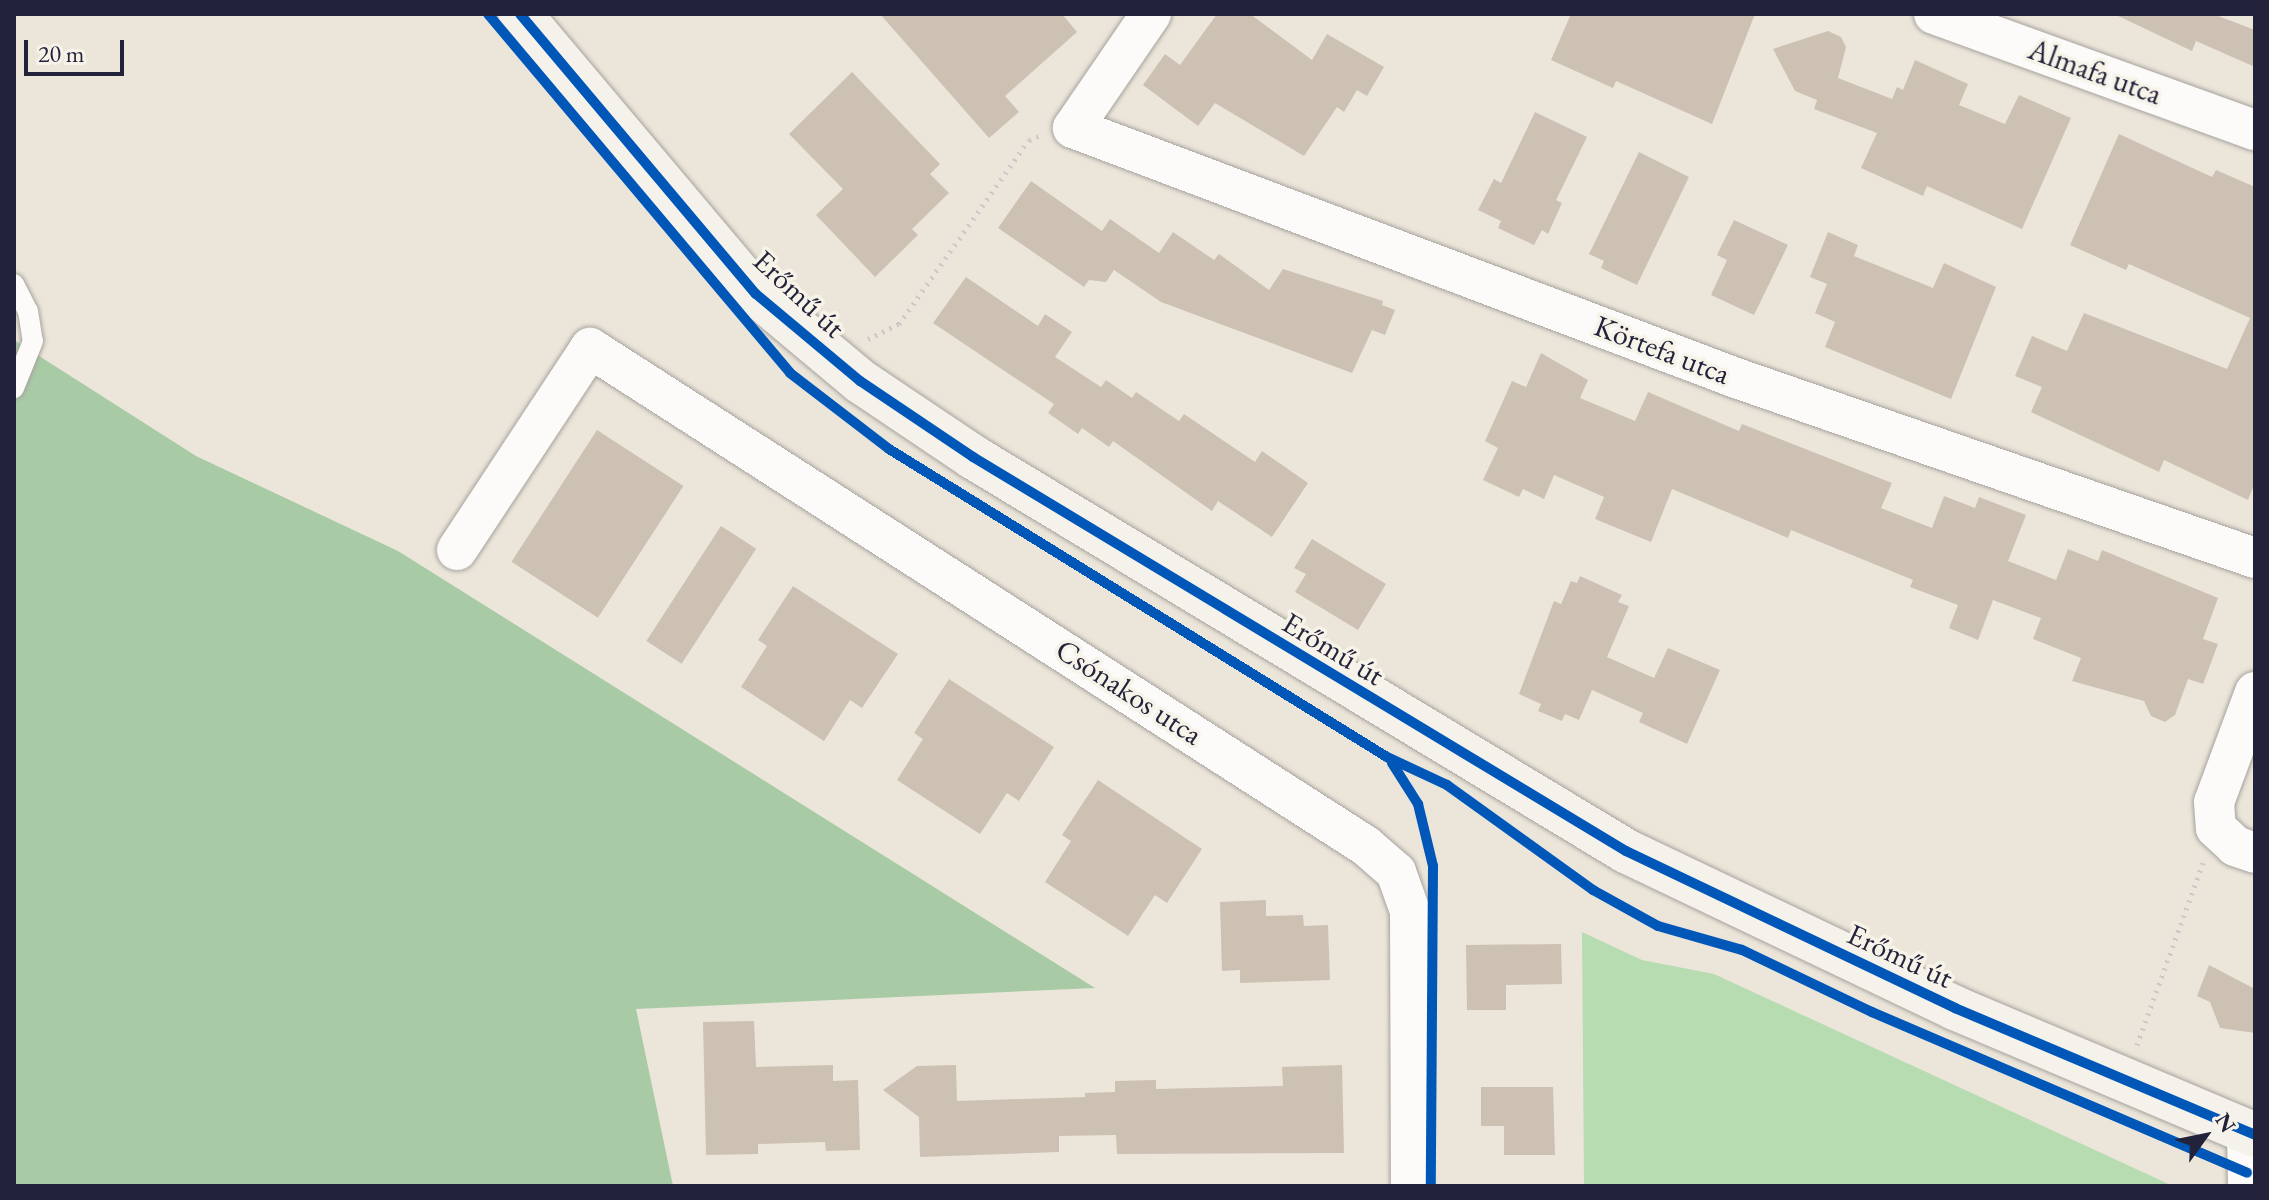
<!DOCTYPE html>
<meta charset="utf-8">
<style>
body{margin:0}
#map{position:relative;width:2269px;height:1200px;overflow:hidden;background:#ece6da;font-family:"EB Garamond",serif}
div>[style]{position:absolute}
.green>*{inset:0;background:#b7dcb1}
.forest>*{inset:0;background:#a8cba5}
.building>*{inset:0;background:#cdc1b3;transform-origin:0 0}
.path>*{height:5px;margin-top:-2.5px;transform-origin:0;background:repeating-linear-gradient(90deg,#cac8c8 0 2px,transparent 0 8px)}
.roads{filter:drop-shadow(0 0 2px #a6a29e) drop-shadow(0 0 2px #a6a29e)}
.lane>*{height:20px;margin:-10px;padding:0 10px;transform-origin:10px;border-radius:10px;background:#fcfbf9}
.street>*{height:40px;margin:-20px;padding:0 20px;transform-origin:20px;border-radius:20px;background:#fcfbf9}
.secondary>*{height:44px;margin:-22px;padding:0 22px;transform-origin:22px;border-radius:22px;background:#f5f2ec}
.cycleway>*{height:10px;margin:-5px;padding:0 5px;transform-origin:5px;border-radius:5px;background:#0057b8}
span{translate:-50% -50%;white-space:nowrap;text-align:center;line-height:1.15;-webkit-text-stroke:7px #f7f3e8;paint-order:stroke}
.street-label{font-size:30px;color:#22223b}
.frame{position:absolute;inset:0;border:16px solid #22223b;pointer-events:none}
.north{position:absolute;left:2165px;top:1096px;width:80px;height:80px;-webkit-text-stroke:6px #f7f3e8;paint-order:stroke;rotate:57deg;font-size:22px;font-weight:700;line-height:32px;text-align:center;color:#22223b}
.north::after{content:'';display:block;margin:auto;width:28px;height:36px;background:#22223b;clip-path:polygon(50% 0,100% 100%,50% 72%,0 100%)}
.scale{position:absolute;left:24px;top:40px;width:100px;height:36px;box-sizing:border-box;border:4px solid #22223b;border-top:0;padding-left:10px;font-size:24px;line-height:28px;white-space:nowrap;color:#22223b;-webkit-text-stroke:6px #f7f3e8;paint-order:stroke}
</style>
<div id="map">
<div class="green">
<i style="clip-path:polygon(1582px 932px,1642px 960px,1714px 974px,2173px 1186px,1584px 1186px)"></i>
</div>
<div class="forest">
<i style="clip-path:polygon(14px 340px,196px 456px,398px 551px,1095px 988px,636px 1009px,673px 1186px,14px 1186px)"></i>
</div>
<div class="building">
<i style="clip-path:polygon(880px 14px,1062px 14px,1077px 32px,1005px 96px,1019px 112px,989px 138px)"></i>
<i style="clip-path:polygon(1217px 14px,1250px 14px,1312px 60px,1327px 34px,1384px 67px,1367px 96px,1357px 90px,1344px 112px,1337px 107px,1304px 156px,1215px 103px,1198px 126px,1143px 85px,1165px 54px,1180px 65px)"></i>
<i style="clip-path:polygon(1571px 14px,1755px 14px,1712px 124px,1616px 81px,1613px 88px,1551px 60px)"></i>
<i style="clip-path:polygon(2114px 14px,2213px 14px,2255px 30px,2255px 67px,2196px 41px,2192px 51px)"></i>
<i style="clip-path:polygon(1828px 31px,1841px 37px,1846px 47px,1838px 78px,1892px 99px,1897px 87px,1903px 90px,1915px 60px,1968px 84px,1959px 105px,2005px 124px,2019px 95px,2071px 118px,2022px 229px,1927px 186px,1923px 196px,1861px 168px,1877px 133px,1814px 109px,1817px 100px,1795px 91px,1773px 49px)"></i>
<i style="clip-path:polygon(852px 72px,940px 164px,930px 174px,949px 193px,912px 229px,918px 235px,875px 277px,816px 215px,843px 189px,789px 134px)"></i>
<i style="clip-path:polygon(1535px 112px,1587px 137px,1556px 200px,1562px 203px,1548px 234px,1542px 230px,1534px 245px,1498px 228px,1501px 221px,1478px 210px,1494px 179px,1501px 183px)"></i>
<i style="clip-path:polygon(2119px 134px,2212px 177px,2216px 170px,2255px 187px,2255px 482px,2248px 500px,2164px 460px,2159px 472px,2031px 412px,2042px 387px,2015px 376px,2032px 336px,2067px 351px,2084px 313px,2227px 369px,2250px 318px,2129px 264px,2126px 270px,2070px 245px)"></i>
<i style="clip-path:polygon(1639px 152px,1689px 177px,1637px 285px,1601px 268px,1604px 261px,1589px 254px)"></i>
<i style="clip-path:polygon(1031px 181px,1102px 231px,1110px 219px,1159px 253px,1173px 232px,1214px 260px,1219px 254px,1269px 290px,1283px 269px,1383px 301px,1382px 305px,1395px 310px,1385px 335px,1372px 330px,1352px 373px,1161px 302px,1114px 270px,1106px 282px,1089px 280px,1084px 287px,998px 228px)"></i>
<i style="clip-path:polygon(1734px 220px,1788px 245px,1754px 315px,1711px 295px,1727px 260px,1717px 255px)"></i>
<i style="clip-path:polygon(1828px 232px,1858px 245px,1854px 256px,1933px 288px,1944px 263px,1996px 287px,1951px 399px,1825px 347px,1835px 322px,1815px 313px,1827px 284px,1810px 277px)"></i>
<i style="clip-path:polygon(966px 277px,1038px 326px,1045px 314px,1072px 332px,1055px 357px,1101px 387px,1106px 380px,1132px 398px,1136px 392px,1179px 421px,1184px 414px,1255px 462px,1262px 451px,1308px 483px,1272px 537px,1218px 501px,1212px 511px,1113px 441px,1109px 447px,1082px 428px,1078px 434px,1048px 413px,1054px 404px,933px 323px)"></i>
<i style="clip-path:polygon(1541px 353px,1588px 380px,1580px 398px,1635px 421px,1648px 392px,1739px 431px,1742px 424px,1892px 483px,1881px 508px,1932px 528px,1944px 496px,1975px 508px,1979px 497px,2026px 515px,2008px 561px,2056px 580px,2068px 549px,2098px 561px,2102px 550px,2218px 598px,2203px 639px,2218px 644px,2203px 684px,2188px 679px,2175px 715px,2165px 722px,2151px 716px,2144px 701px,2072px 681px,2081px 658px,2033px 639px,2041px 618px,1993px 600px,1978px 640px,1949px 628px,1958px 605px,1910px 587px,1913px 580px,1791px 530px,1788px 538px,1672px 489px,1651px 542px,1595px 519px,1604px 497px,1554px 475px,1544px 499px,1523px 489px,1519px 497px,1483px 480px,1498px 448px,1485px 441px,1512px 381px,1526px 387px)"></i>
<i style="left:597px;top:430px;width:103px;height:157px;rotate:33deg"></i>
<i style="left:721px;top:526px;width:42px;height:137px;rotate:33deg"></i>
<i style="clip-path:polygon(1312px 539px,1386px 584px,1358px 630px,1295px 592px,1306px 574px,1294px 568px)"></i>
<i style="clip-path:polygon(1580px 576px,1622px 595px,1618px 602px,1629px 606px,1607px 657px,1654px 678px,1668px 648px,1720px 670px,1687px 744px,1639px 722px,1643px 713px,1592px 690px,1579px 720px,1565px 714px,1562px 721px,1538px 711px,1541px 704px,1519px 694px,1554px 601px,1561px 604px,1571px 581px,1577px 583px)"></i>
<i style="clip-path:polygon(793px 586px,898px 654px,862px 708px,850px 700px,824px 741px,741px 687px,767px 646px,758px 640px)"></i>
<i style="clip-path:polygon(949px 679px,1054px 747px,1019px 801px,1007px 793px,980px 834px,897px 780px,923px 739px,914px 733px)"></i>
<i style="clip-path:polygon(1098px 780px,1202px 849px,1167px 903px,1155px 895px,1128px 936px,1045px 882px,1071px 841px,1062px 835px)"></i>
<i style="clip-path:polygon(1266px 900px,1266px 916px,1303px 915px,1304px 926px,1328px 925px,1330px 980px,1240px 983px,1240px 970px,1222px 971px,1220px 902px)"></i>
<i style="clip-path:polygon(1561px 944px,1562px 984px,1506px 985px,1506px 1010px,1467px 1010px,1466px 945px)"></i>
<i style="clip-path:polygon(2209px 965px,2255px 989px,2255px 1033px,2220px 1028px,2210px 1002px,2197px 996px)"></i>
<i style="clip-path:polygon(754px 1021px,756px 1067px,833px 1065px,833px 1081px,858px 1080px,860px 1150px,826px 1151px,825px 1142px,758px 1144px,758px 1154px,706px 1155px,703px 1022px)"></i>
<i style="clip-path:polygon(956px 1065px,957px 1101px,1085px 1097px,1085px 1093px,1115px 1092px,1115px 1081px,1156px 1080px,1156px 1089px,1283px 1086px,1282px 1067px,1342px 1065px,1344px 1153px,1117px 1154px,1116px 1135px,1059px 1136px,1059px 1152px,920px 1157px,919px 1117px,883px 1090px,917px 1066px)"></i>
<i style="clip-path:polygon(1481px 1087px,1553px 1087px,1555px 1155px,1504px 1155px,1504px 1126px,1481px 1126px)"></i>
</div>
<div class="path">
<i style="left:868px;top:339px;width:34px;rotate:-26deg"></i>
<i style="left:899px;top:324px;width:225px;rotate:-54.8deg"></i>
<i style="left:1029px;top:140px;width:10px;rotate:-24deg"></i>
<i style="left:2137px;top:1045px;width:194px;rotate:-70.1deg"></i>
</div>
<div class="roads">
<div class="lane">
<i style="left:14px;top:284px;width:30px;rotate:63deg"></i>
<i style="left:28px;top:311px;width:30px;rotate:81deg"></i>
<i style="left:33px;top:341px;width:51px;rotate:112deg"></i>
</div>
<div class="street">
<i style="left:1151px;top:14px;width:138px;rotate:124.4deg"></i>
<i style="left:1073px;top:128px;width:709px;rotate:20.66deg"></i>
<i style="left:1736px;top:378px;width:549px;rotate:19.13deg"></i>
<i style="left:1934px;top:14px;width:341px;rotate:19.9deg"></i>
<i style="left:457px;top:550px;width:242px;rotate:-56.6deg"></i>
<i style="left:590px;top:348px;width:922px;rotate:32.69deg"></i>
<i style="left:1366px;top:846px;width:40px;rotate:41deg"></i>
<i style="left:1396px;top:872px;width:41px;rotate:70.3deg"></i>
<i style="left:1410px;top:911px;width:275px;rotate:89.8deg"></i>
<i style="left:2255px;top:692px;width:117px;rotate:110.4deg"></i>
<i style="left:2214px;top:802px;width:26px;rotate:86deg"></i>
<i style="left:2216px;top:828px;width:26px;rotate:43deg"></i>
<i style="left:2235px;top:846px;width:21px;rotate:19deg"></i>
<i style="left:2247px;top:1132px;width:54px;rotate:88.9deg"></i>
</div>
<div class="secondary">
<i style="left:520px;top:14px;width:366px;rotate:49.9deg"></i>
<i style="left:756px;top:294px;width:136px;rotate:39.9deg"></i>
<i style="left:860px;top:381px;width:136px;rotate:33.9deg"></i>
<i style="left:973px;top:457px;width:763px;rotate:31.11deg"></i>
<i style="left:1626px;top:851px;width:365px;rotate:25.5deg"></i>
<i style="left:1955px;top:1008px;width:326px;rotate:22.9deg"></i>
</div>
</div>
<div class="cycleway">
<i style="left:488px;top:14px;width:469px;rotate:49.9deg"></i>
<i style="left:790px;top:373px;width:125px;rotate:37.5deg"></i>
<i style="left:889px;top:449px;width:586px;rotate:31.74deg"></i>
<i style="left:1387px;top:757px;width:66px;rotate:25deg"></i>
<i style="left:1447px;top:785px;width:180px;rotate:35.7deg"></i>
<i style="left:1593px;top:890px;width:74px;rotate:29deg"></i>
<i style="left:1658px;top:926px;width:87px;rotate:15.9deg"></i>
<i style="left:1742px;top:950px;width:144px;rotate:25.5deg"></i>
<i style="left:1872px;top:1012px;width:408px;rotate:23.2deg"></i>
<i style="left:520px;top:14px;width:366px;rotate:49.9deg"></i>
<i style="left:756px;top:294px;width:136px;rotate:39.9deg"></i>
<i style="left:860px;top:381px;width:136px;rotate:33.9deg"></i>
<i style="left:973px;top:457px;width:763px;rotate:31.11deg"></i>
<i style="left:1626px;top:851px;width:365px;rotate:25.5deg"></i>
<i style="left:1955px;top:1008px;width:326px;rotate:22.9deg"></i>
<i style="left:1392px;top:763px;width:49px;rotate:57.6deg"></i>
<i style="left:1418px;top:804px;width:64px;rotate:76.4deg"></i>
<i style="left:1433px;top:866px;width:320px;rotate:90.4deg"></i>
</div>
<div class="street-label">
<span style="left:2095px;top:72px;rotate:20deg">Almafa utca</span>
<span style="left:799px;top:294px;rotate:43deg">Erőmű út</span>
<span style="left:1662px;top:350px;rotate:21deg">Körtefa utca</span>
<span style="left:1333px;top:649px;rotate:31deg">Erőmű út</span>
<span style="left:1129px;top:692px;rotate:33deg">Csónakos utca</span>
<span style="left:1900px;top:956px;rotate:25deg">Erőmű út</span>
</div>
<div class="frame"></div>
<div class="north">N</div>
<div class="scale">20 m</div>
</div>
